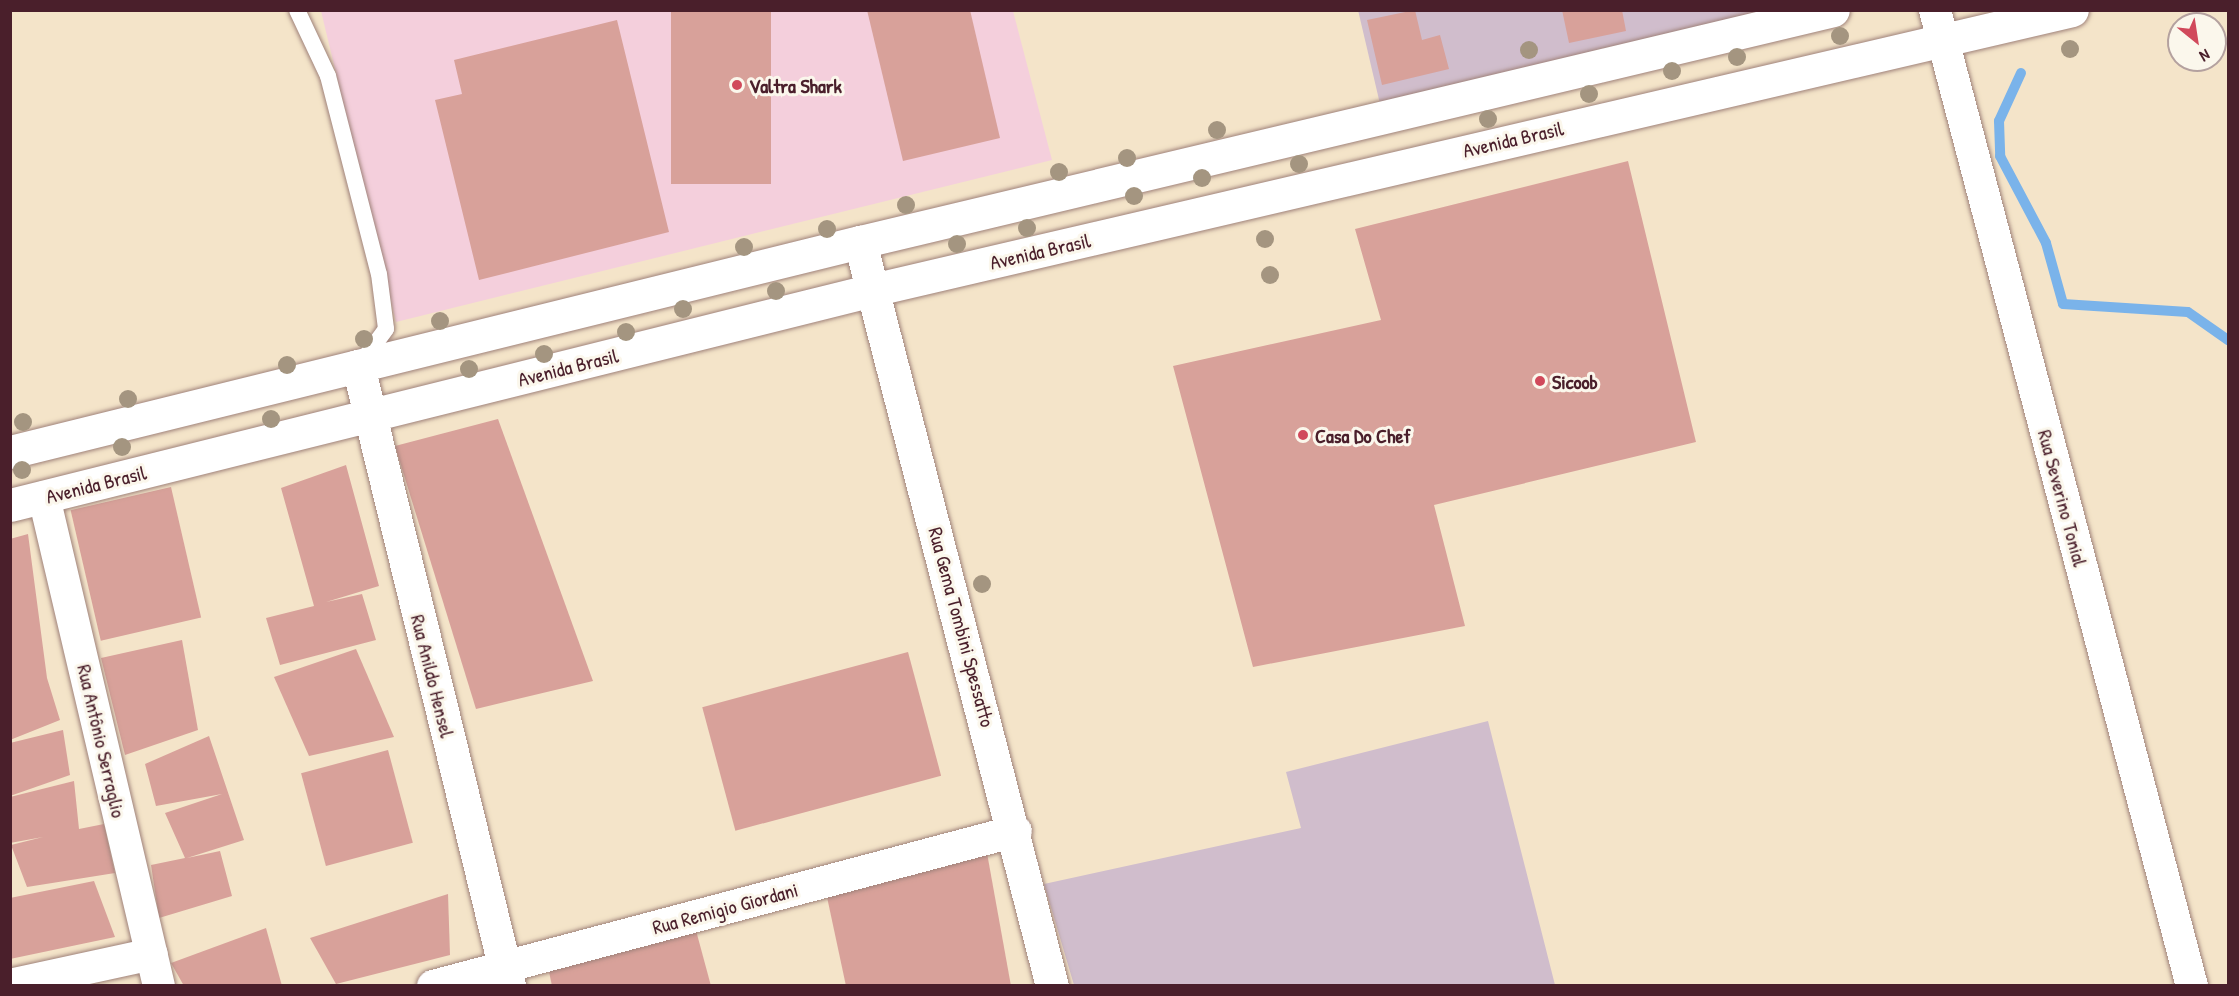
<!DOCTYPE html>
<meta charset="utf-8">
<style>
body{margin:0}
#map{position:relative;width:2239px;height:996px;overflow:hidden;background:#f4e4c9;font-family:"Patrick Hand",sans-serif}
div>[style]{position:absolute}
.built>*{inset:0;background:#f4cfdc}
.industrial>*{inset:0;background:#d0bdcc}
.stream>*{height:10px;margin:-5px;padding:0 5px;transform-origin:5px;border-radius:5px;background:#7ab3ea}
.building>*{inset:0;background:#d8a19a;transform-origin:0 0}
.roads{filter:drop-shadow(0 0 2px #9f827a) drop-shadow(0 0 2px #9f827a)}
.lane>*{height:16px;margin:-8px;padding:0 8px;transform-origin:8px;border-radius:8px;background:#fff}
.street>*{height:32px;margin:-16px;padding:0 16px;transform-origin:16px;border-radius:16px;background:#fff}
.secondary>*{height:33px;margin:-16.5px;padding:0 16.5px;transform-origin:16.5px;border-radius:16.5px;background:#fff}
.trees>*{width:18px;height:18px;margin:-9px;border-radius:50%;background:#a49580}
.dots>*{width:16px;height:16px;translate:-50% -50%;box-sizing:border-box;border:3px solid #fbf7ec;border-radius:50%}
span{translate:-50% -50%;white-space:nowrap;text-align:center;line-height:1.15;-webkit-text-stroke:6px #fbf7ec;paint-order:stroke}
.poi-label{font-size:20px;color:#4a1f2b;font-weight:700}
.left{translate:0 -50%;text-align:left}
.street-label{font-size:20px;color:#4a1f2b}
.frame{position:absolute;inset:0;border:12px solid #4a1f2b;pointer-events:none}
.north{position:absolute;left:2167px;top:12px;width:60px;height:60px;box-sizing:border-box;background:#fbf7ec;border:2px solid #b4a19f;border-radius:50%;rotate:150deg;font-size:16px;font-weight:700;line-height:24px;text-align:center;color:#4a1f2b}
.north::after{content:'';display:block;margin:auto;width:21px;height:27px;background:#d1495b;clip-path:polygon(50% 0,100% 100%,50% 72%,0 100%)}
</style>
<div id="map">
<div class="built">
<i style="clip-path:polygon(321px 11px,1013px 11px,1052px 160px,396px 322px)"></i>
</div>
<div class="industrial">
<i style="clip-path:polygon(1358px 10px,1761px 11px,1380px 104px)"></i>
<i style="clip-path:polygon(1488px 721px,1555px 985px,1074px 985px,1044px 884px,1301px 828px,1286px 772px)"></i>
</div>
<div class="stream">
<i style="left:2021px;top:73px;width:53px;rotate:114.6deg"></i>
<i style="left:1999px;top:121px;width:35px;rotate:88deg"></i>
<i style="left:2000px;top:156px;width:98px;rotate:62.1deg"></i>
<i style="left:2046px;top:243px;width:63px;rotate:74.4deg"></i>
<i style="left:2063px;top:304px;width:125px;rotate:3.7deg"></i>
<i style="left:2188px;top:312px;width:49px;rotate:35deg"></i>
</div>
<div class="building">
<i style="left:671px;top:10px;width:100px;height:174px"></i>
<i style="clip-path:polygon(867px 10px,970px 10px,1000px 138px,903px 161px)"></i>
<i style="clip-path:polygon(1415px 10px,1422px 40px,1440px 35px,1449px 69px,1382px 85px,1367px 20px)"></i>
<i style="clip-path:polygon(1562px 10px,1622px 10px,1626px 31px,1569px 43px)"></i>
<i style="clip-path:polygon(617px 20px,669px 232px,479px 280px,435px 100px,462px 94px,454px 60px)"></i>
<i style="clip-path:polygon(1628px 161px,1696px 442px,1434px 505px,1465px 626px,1253px 667px,1173px 366px,1381px 320px,1355px 229px)"></i>
<i style="clip-path:polygon(498px 419px,593px 681px,476px 709px,395px 446px)"></i>
<i style="clip-path:polygon(346px 465px,379px 586px,326px 602px,362px 594px,376px 640px,280px 665px,266px 618px,314px 606px,281px 488px)"></i>
<i style="left:171px;top:487px;width:134px;height:103px;rotate:77deg"></i>
<i style="clip-path:polygon(28px 534px,47px 678px,60px 720px,10px 740px,10px 539px)"></i>
<i style="clip-path:polygon(182px 640px,198px 730px,125px 755px,101px 658px)"></i>
<i style="clip-path:polygon(356px 649px,394px 737px,309px 756px,274px 677px)"></i>
<i style="left:908px;top:652px;width:128px;height:213px;rotate:75deg"></i>
<i style="clip-path:polygon(63px 730px,70px 775px,10px 796px,10px 743px)"></i>
<i style="clip-path:polygon(209px 736px,244px 840px,187px 858px,220px 851px,232px 896px,159px 918px,151px 865px,185px 858px,165px 813px,222px 794px,156px 806px,145px 764px)"></i>
<i style="left:388px;top:750px;width:96px;height:90px;rotate:75deg"></i>
<i style="clip-path:polygon(74px 781px,79px 829px,104px 824px,115px 873px,27px 887px,11px 845px,43px 837px,10px 843px,10px 797px)"></i>
<i style="clip-path:polygon(987px 853px,1011px 986px,846px 986px,827px 897px)"></i>
<i style="clip-path:polygon(94px 881px,115px 937px,10px 959px,10px 898px)"></i>
<i style="clip-path:polygon(448px 894px,450px 955px,336px 984px,310px 938px)"></i>
<i style="clip-path:polygon(694px 923px,711px 986px,552px 986px,548px 967px)"></i>
<i style="clip-path:polygon(266px 928px,282px 986px,184px 986px,171px 963px)"></i>
</div>
<div class="roads">
<div class="lane">
<i style="left:297px;top:10px;width:73px;rotate:64.8deg"></i>
<i style="left:328px;top:76px;width:204px;rotate:75.6deg"></i>
<i style="left:379px;top:274px;width:55px;rotate:82.7deg"></i>
<i style="left:386px;top:329px;width:42px;rotate:126.3deg"></i>
</div>
<div class="street">
<i style="left:1935px;top:10px;width:1009px;rotate:75.25deg"></i>
<i style="left:44px;top:497px;width:502px;rotate:76.77deg"></i>
<i style="left:10px;top:985px;width:145px;rotate:-12.3deg"></i>
<i style="left:433px;top:986px;width:603px;rotate:-14.89deg"></i>
</div>
<div class="secondary">
<i style="left:860px;top:242px;width:768px;rotate:75.53deg"></i>
<i style="left:358px;top:366px;width:638px;rotate:76.31deg"></i>
<i style="left:10px;top:452px;width:876px;rotate:-13.88deg"></i>
<i style="left:860px;top:242px;width:1000px;rotate:-13.41deg"></i>
<i style="left:10px;top:505px;width:888px;rotate:-14deg"></i>
<i style="left:872px;top:290px;width:1232px;rotate:-13.13deg"></i>
</div>
</div>
<div class="trees">
<i style="left:1840px;top:36px"></i>
<i style="left:2070px;top:49px"></i>
<i style="left:1529px;top:50px"></i>
<i style="left:1737px;top:57px"></i>
<i style="left:1672px;top:71px"></i>
<i style="left:1589px;top:94px"></i>
<i style="left:1488px;top:119px"></i>
<i style="left:1217px;top:130px"></i>
<i style="left:1127px;top:158px"></i>
<i style="left:1299px;top:164px"></i>
<i style="left:1059px;top:172px"></i>
<i style="left:1202px;top:178px"></i>
<i style="left:1134px;top:196px"></i>
<i style="left:906px;top:205px"></i>
<i style="left:1027px;top:228px"></i>
<i style="left:827px;top:229px"></i>
<i style="left:1265px;top:239px"></i>
<i style="left:957px;top:244px"></i>
<i style="left:744px;top:247px"></i>
<i style="left:1270px;top:275px"></i>
<i style="left:776px;top:291px"></i>
<i style="left:683px;top:309px"></i>
<i style="left:440px;top:321px"></i>
<i style="left:626px;top:332px"></i>
<i style="left:364px;top:339px"></i>
<i style="left:544px;top:354px"></i>
<i style="left:287px;top:365px"></i>
<i style="left:469px;top:369px"></i>
<i style="left:128px;top:399px"></i>
<i style="left:271px;top:419px"></i>
<i style="left:23px;top:422px"></i>
<i style="left:122px;top:447px"></i>
<i style="left:22px;top:470px"></i>
<i style="left:982px;top:584px"></i>
</div>
<div class="dots">
<i style="left:737px;top:85px;background:#d1495b"></i>
<i style="left:1540px;top:381px;background:#d1495b"></i>
<i style="left:1303px;top:435px;background:#d1495b"></i>
</div>
<div class="poi-label">
<span class="left" style="left:749px;top:85px">Valtra Shark</span>
<span class="left" style="left:1552px;top:381px">Sicoob</span>
<span class="left" style="left:1315px;top:435px">Casa Do Chef</span>
</div>
<div class="street-label">
<span style="left:1513px;top:139px;rotate:-13deg">Avenida Brasil</span>
<span style="left:1040px;top:251px;rotate:-13deg">Avenida Brasil</span>
<span style="left:568px;top:367px;rotate:-14deg">Avenida Brasil</span>
<span style="left:96px;top:484px;rotate:-14deg">Avenida Brasil</span>
<span style="left:2063px;top:498px;rotate:75deg">Rua Severino Tonial</span>
<span style="left:962px;top:627px;rotate:75deg">Rua Gema Tombini Spessatto</span>
<span style="left:433px;top:676px;rotate:76deg">Rua Anildo Hensel</span>
<span style="left:102px;top:741px;rotate:77deg">Rua Antônio Serraglio</span>
<span style="left:725px;top:908px;rotate:-15deg">Rua Remigio Giordani</span>
</div>
<div class="frame"></div>
<div class="north">N</div>
</div>
